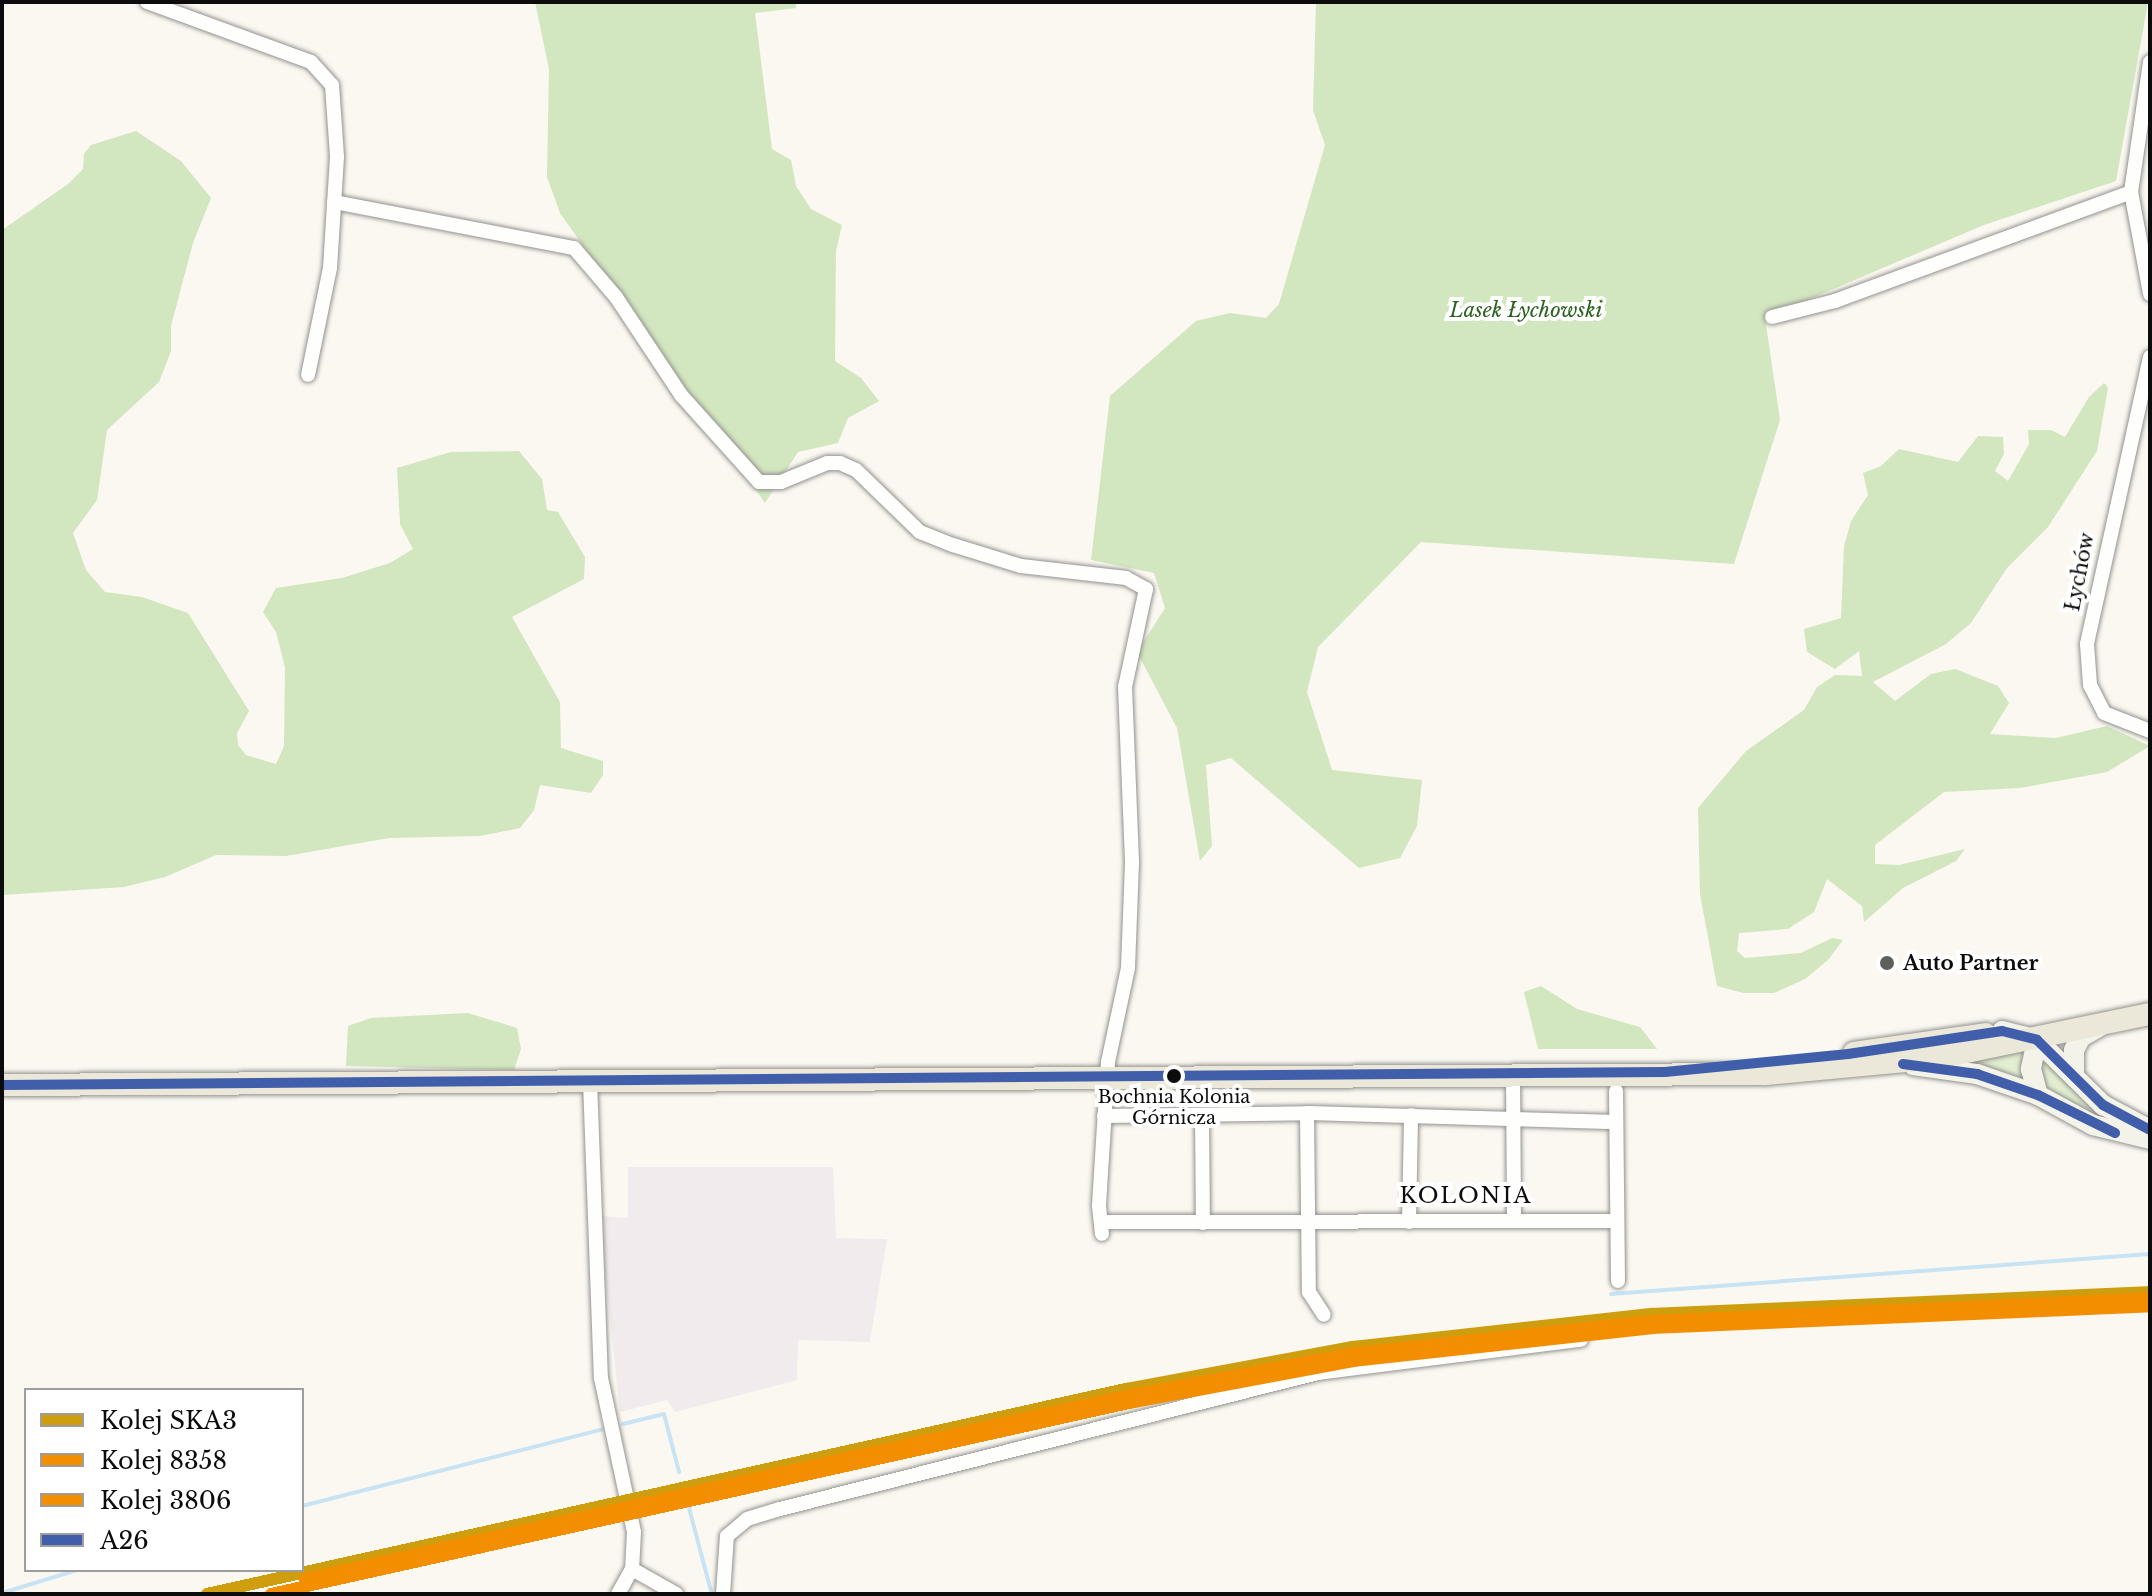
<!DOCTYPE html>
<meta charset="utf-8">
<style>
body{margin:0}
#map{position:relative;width:2152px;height:1596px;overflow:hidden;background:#faf8f0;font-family:"Libre Baskerville",serif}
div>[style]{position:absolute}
.industrial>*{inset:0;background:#f1ebed}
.green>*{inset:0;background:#e2efd1}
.forest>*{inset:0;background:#d2e6bf}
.stream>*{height:4px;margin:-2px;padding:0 2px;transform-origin:2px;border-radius:2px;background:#c8e3f3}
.roads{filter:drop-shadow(0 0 2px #93928f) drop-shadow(0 0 2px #93928f)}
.street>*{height:14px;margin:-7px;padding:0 7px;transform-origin:7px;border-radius:7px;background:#fefefd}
.secondary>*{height:20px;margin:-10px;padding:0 10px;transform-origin:10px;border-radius:10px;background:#f4f3e9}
.primary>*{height:22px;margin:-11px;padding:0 11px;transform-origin:11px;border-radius:11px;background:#ebe7d9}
.bus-1>*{height:10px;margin:-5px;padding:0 5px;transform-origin:5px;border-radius:5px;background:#415eaa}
.rail-1>*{height:12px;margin:-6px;padding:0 6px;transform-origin:6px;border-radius:6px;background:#ce9e0f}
.rail-2>*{height:12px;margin:-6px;padding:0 6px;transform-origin:6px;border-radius:6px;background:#f38e01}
.rail-3>*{height:12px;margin:-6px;padding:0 6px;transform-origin:6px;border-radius:6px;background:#f38e01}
.dots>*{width:22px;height:22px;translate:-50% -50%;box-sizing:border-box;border:4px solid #fff;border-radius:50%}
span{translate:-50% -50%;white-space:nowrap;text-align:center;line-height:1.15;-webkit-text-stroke:8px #fff;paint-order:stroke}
.bus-label{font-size:18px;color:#0c0c0c}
.park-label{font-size:20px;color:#2b621f;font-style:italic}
.street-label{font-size:20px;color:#0c0c0c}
.poi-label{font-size:20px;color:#0c0c0c;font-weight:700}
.left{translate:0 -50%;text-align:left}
.neighbourhood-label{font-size:22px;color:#0c0c0c;letter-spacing:2px}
.frame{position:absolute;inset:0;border:4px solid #0c0c0c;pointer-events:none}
.legend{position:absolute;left:24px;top:1388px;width:280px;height:184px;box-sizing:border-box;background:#fff;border:2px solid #9e9e9e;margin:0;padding:10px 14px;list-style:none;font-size:24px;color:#0c0c0c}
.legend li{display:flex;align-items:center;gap:16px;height:40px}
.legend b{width:40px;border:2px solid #9e9e9e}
</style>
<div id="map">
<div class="industrial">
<i style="clip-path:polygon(628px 1167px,833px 1167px,836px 1238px,887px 1239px,870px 1342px,798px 1340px,797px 1380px,675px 1412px,667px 1400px,620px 1412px,599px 1216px,628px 1218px)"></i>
</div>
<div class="green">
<i style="clip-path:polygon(2026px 1047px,2028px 1085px,1958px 1062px)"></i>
<i style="clip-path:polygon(2041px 1047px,2127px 1132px,2042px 1087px)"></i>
</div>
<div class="forest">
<i style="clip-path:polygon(535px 2px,796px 2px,796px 8px,755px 13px,772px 149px,791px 160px,796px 186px,811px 209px,842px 225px,836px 251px,835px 361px,861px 378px,879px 401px,848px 418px,838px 443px,798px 452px,765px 503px,560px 213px,547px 177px,549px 69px)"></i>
<i style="clip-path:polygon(1316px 2px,2148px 2px,2116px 181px,1984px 225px,1765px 318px,1780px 420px,1734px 564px,1421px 542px,1318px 647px,1307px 692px,1332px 770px,1422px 780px,1417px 826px,1400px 858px,1359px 868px,1231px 758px,1206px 765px,1212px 846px,1200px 861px,1177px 728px,1137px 652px,1165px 608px,1154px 573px,1091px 560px,1110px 396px,1196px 321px,1230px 313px,1266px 318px,1279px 304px,1325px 145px,1313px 110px)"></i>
<i style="clip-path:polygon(136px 131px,181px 161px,211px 198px,193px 243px,171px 326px,171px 351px,159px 382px,107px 430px,97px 500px,73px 533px,86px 570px,105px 592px,142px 597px,188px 613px,249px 711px,237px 733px,238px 745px,246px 755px,276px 764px,284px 746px,285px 667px,276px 632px,263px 612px,276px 588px,342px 578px,390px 563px,413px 549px,400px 524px,397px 468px,451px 452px,519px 451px,542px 479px,547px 510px,558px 512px,585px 557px,584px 579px,512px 617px,560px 702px,561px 748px,603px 761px,603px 775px,591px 793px,540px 785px,534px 810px,520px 828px,480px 836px,389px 838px,286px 856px,216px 855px,165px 877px,124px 887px,2px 895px,2px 230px,68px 184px,83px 169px,84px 154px,91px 145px)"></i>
<i style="clip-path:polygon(2104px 383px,2108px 388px,2097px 451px,2048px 527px,2007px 568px,1971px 623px,1946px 644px,1873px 682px,1895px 701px,1931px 674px,1955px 669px,1998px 686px,2009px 703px,1990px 734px,2056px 738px,2107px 726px,2150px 746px,2107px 772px,2020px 788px,1944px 792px,1875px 845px,1875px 864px,1899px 865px,1965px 849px,1956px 861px,1903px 888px,1864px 922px,1862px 906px,1827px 879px,1814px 912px,1788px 929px,1739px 933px,1737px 951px,1745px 958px,1801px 953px,1832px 938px,1843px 940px,1828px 960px,1805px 979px,1774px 993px,1743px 993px,1717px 986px,1700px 894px,1698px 808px,1746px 751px,1804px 710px,1817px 687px,1835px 675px,1862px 676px,1859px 651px,1835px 669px,1807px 652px,1804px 629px,1841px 618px,1844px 546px,1851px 521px,1868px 495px,1863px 473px,1881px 466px,1899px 449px,1958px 462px,1978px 436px,2003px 437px,2004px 454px,1995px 471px,2008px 481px,2029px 444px,2028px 430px,2051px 430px,2065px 437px,2089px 397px)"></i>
<i style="clip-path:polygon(1541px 986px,1577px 1009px,1640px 1027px,1657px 1049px,1538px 1049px,1524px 992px)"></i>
<i style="clip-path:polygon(468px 1013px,517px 1028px,521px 1049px,514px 1070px,346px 1066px,348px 1026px,371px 1018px)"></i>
</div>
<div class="stream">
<i style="left:1611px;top:1294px;width:540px;rotate:-4.24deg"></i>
<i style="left:623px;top:1424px;width:42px;rotate:-13.7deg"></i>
<i style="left:664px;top:1414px;width:60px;rotate:75.5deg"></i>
<i style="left:684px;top:1489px;width:106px;rotate:75.2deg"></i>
<i style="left:302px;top:1506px;width:309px;rotate:-14.3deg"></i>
<i style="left:2px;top:1593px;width:78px;rotate:-17deg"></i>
</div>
<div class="roads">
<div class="street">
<i style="left:147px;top:2px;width:175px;rotate:20.1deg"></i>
<i style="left:311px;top:62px;width:31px;rotate:48deg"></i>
<i style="left:332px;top:85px;width:72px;rotate:86deg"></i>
<i style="left:337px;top:157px;width:111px;rotate:93.6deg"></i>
<i style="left:330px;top:268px;width:109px;rotate:101.6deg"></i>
<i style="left:2150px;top:62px;width:131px;rotate:98.3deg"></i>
<i style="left:2131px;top:192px;width:104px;rotate:79.4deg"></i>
<i style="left:334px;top:202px;width:244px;rotate:10.9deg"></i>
<i style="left:574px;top:248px;width:65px;rotate:49.4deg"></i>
<i style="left:616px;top:297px;width:118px;rotate:56.4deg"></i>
<i style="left:681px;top:395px;width:117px;rotate:48.1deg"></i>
<i style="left:759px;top:482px;width:22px"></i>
<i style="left:781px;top:482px;width:50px;rotate:-22.4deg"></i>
<i style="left:827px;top:463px;width:13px"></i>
<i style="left:840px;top:463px;width:17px;rotate:24deg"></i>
<i style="left:856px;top:470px;width:89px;rotate:44.1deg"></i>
<i style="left:920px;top:532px;width:35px;rotate:22deg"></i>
<i style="left:953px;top:545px;width:71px;rotate:17.2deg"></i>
<i style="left:1021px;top:566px;width:106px;rotate:6.5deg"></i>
<i style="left:1126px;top:578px;width:23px;rotate:29deg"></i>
<i style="left:1146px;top:589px;width:100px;rotate:102.1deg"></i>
<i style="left:1125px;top:687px;width:176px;rotate:87.7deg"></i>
<i style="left:1132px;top:863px;width:105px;rotate:92.2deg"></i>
<i style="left:1128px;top:968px;width:96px;rotate:102deg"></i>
<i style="left:1108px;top:1062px;width:144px;rotate:93.6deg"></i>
<i style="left:1099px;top:1206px;width:28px;rotate:84deg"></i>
<i style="left:1772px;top:317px;width:65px;rotate:-14.3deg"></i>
<i style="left:1835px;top:301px;width:315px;rotate:-20.2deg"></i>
<i style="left:2150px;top:357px;width:294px;rotate:102.4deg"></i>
<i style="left:2087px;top:644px;width:41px;rotate:85.8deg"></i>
<i style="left:2090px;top:685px;width:31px;rotate:63deg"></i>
<i style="left:2104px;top:713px;width:49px;rotate:21.4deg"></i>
<i style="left:1513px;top:1073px;width:148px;rotate:89.6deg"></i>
<i style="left:590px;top:1081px;width:297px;rotate:87.9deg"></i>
<i style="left:601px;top:1378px;width:157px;rotate:77.9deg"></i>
<i style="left:634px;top:1532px;width:37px;rotate:93deg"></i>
<i style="left:632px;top:1569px;width:51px;rotate:29.6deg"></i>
<i style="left:1616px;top:1091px;width:190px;rotate:89.4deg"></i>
<i style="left:1307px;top:1113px;width:179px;rotate:89.4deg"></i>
<i style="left:1309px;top:1292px;width:27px;rotate:57deg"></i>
<i style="left:1202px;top:1115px;width:108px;rotate:89.5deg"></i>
<i style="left:1104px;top:1116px;width:205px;rotate:-0.8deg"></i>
<i style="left:1309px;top:1113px;width:306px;rotate:1.7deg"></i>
<i style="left:1101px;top:1222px;width:515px;rotate:-0.11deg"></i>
<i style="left:1409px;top:1222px;width:107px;rotate:-88.9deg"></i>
<i style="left:618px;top:1594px;width:29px;rotate:-61deg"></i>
<i style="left:723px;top:1594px;width:58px;rotate:-86.1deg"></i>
<i style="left:727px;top:1536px;width:26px;rotate:-40deg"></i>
<i style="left:747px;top:1519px;width:34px;rotate:-17deg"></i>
<i style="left:780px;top:1509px;width:555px;rotate:-14.19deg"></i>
<i style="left:1318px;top:1373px;width:265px;rotate:-7.2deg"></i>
</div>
<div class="secondary">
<i style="left:2002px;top:1031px;width:36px;rotate:14deg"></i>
<i style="left:2037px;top:1040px;width:93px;rotate:44.6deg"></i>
<i style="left:2103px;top:1105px;width:53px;rotate:28deg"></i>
<i style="left:2037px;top:1040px;width:30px;rotate:102deg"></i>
<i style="left:2031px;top:1069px;width:27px;rotate:75deg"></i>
<i style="left:1913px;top:1065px;width:65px;rotate:8deg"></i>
<i style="left:1977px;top:1074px;width:65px;rotate:19deg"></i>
<i style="left:2038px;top:1095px;width:63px;rotate:28.6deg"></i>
<i style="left:2093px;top:1125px;width:59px;rotate:13.8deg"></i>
<i style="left:2074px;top:1073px;width:23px;rotate:-90deg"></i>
<i style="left:2074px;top:1050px;width:15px;rotate:-62deg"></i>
<i style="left:2081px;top:1037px;width:22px;rotate:-30deg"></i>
</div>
<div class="primary">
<i style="left:1854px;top:1053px;width:133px;rotate:-8.2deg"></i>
<i style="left:2px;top:1085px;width:1764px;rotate:-0.36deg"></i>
<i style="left:1766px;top:1074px;width:172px;rotate:-5.3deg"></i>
<i style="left:1937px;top:1058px;width:217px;rotate:-11.7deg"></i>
</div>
</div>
<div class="bus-1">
<i style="left:1903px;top:1064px;width:75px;rotate:7.7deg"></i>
<i style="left:1977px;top:1074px;width:65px;rotate:19deg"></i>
<i style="left:2038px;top:1095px;width:86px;rotate:26.3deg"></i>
<i style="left:2px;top:1085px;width:1663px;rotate:-0.45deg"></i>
<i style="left:1665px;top:1072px;width:184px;rotate:-5.6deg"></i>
<i style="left:1848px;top:1054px;width:156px;rotate:-8.5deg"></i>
<i style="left:2002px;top:1031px;width:36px;rotate:14deg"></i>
<i style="left:2037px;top:1040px;width:93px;rotate:44.6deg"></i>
<i style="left:2103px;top:1105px;width:53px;rotate:28deg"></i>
</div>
<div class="rail-1">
<i style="left:207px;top:1594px;width:942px;rotate:-12.58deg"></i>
<i style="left:1126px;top:1389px;width:230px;rotate:-10.5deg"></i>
<i style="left:1352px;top:1347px;width:301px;rotate:-6.3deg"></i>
<i style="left:1651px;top:1314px;width:499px;rotate:-2.5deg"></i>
</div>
<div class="rail-2">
<i style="left:305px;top:1579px;width:831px;rotate:-12.58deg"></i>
<i style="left:1116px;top:1398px;width:243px;rotate:-10.7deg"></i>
<i style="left:1355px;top:1353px;width:298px;rotate:-6.2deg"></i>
<i style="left:1651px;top:1321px;width:500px;rotate:-2.6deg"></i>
</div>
<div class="rail-3">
<i style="left:271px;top:1594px;width:879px;rotate:-12.55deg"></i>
<i style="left:1129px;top:1403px;width:229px;rotate:-10.6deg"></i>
<i style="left:1354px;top:1361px;width:300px;rotate:-6.3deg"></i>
<i style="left:1652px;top:1328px;width:498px;rotate:-2.5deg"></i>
</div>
<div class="dots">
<i style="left:1887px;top:963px;background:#5f5f5c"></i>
<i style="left:1174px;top:1076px;background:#0c0c0c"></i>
</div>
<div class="bus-label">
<span style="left:1174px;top:1108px">Bochnia Kolonia<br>Górnicza</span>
</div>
<div class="park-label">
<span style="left:1526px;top:310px">Lasek Łychowski</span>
</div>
<div class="street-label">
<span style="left:2080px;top:572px;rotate:-79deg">Łychów</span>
</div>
<div class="poi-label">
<span class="left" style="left:1903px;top:963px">Auto Partner</span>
</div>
<div class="neighbourhood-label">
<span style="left:1466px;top:1196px">KOLONIA</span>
</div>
<div class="frame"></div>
<ul class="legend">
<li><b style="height:10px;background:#ce9e0f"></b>Kolej SKA3</li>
<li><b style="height:10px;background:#f38e01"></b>Kolej 8358</li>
<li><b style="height:10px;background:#f38e01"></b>Kolej 3806</li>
<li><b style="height:10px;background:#415eaa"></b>A26</li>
</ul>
</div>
